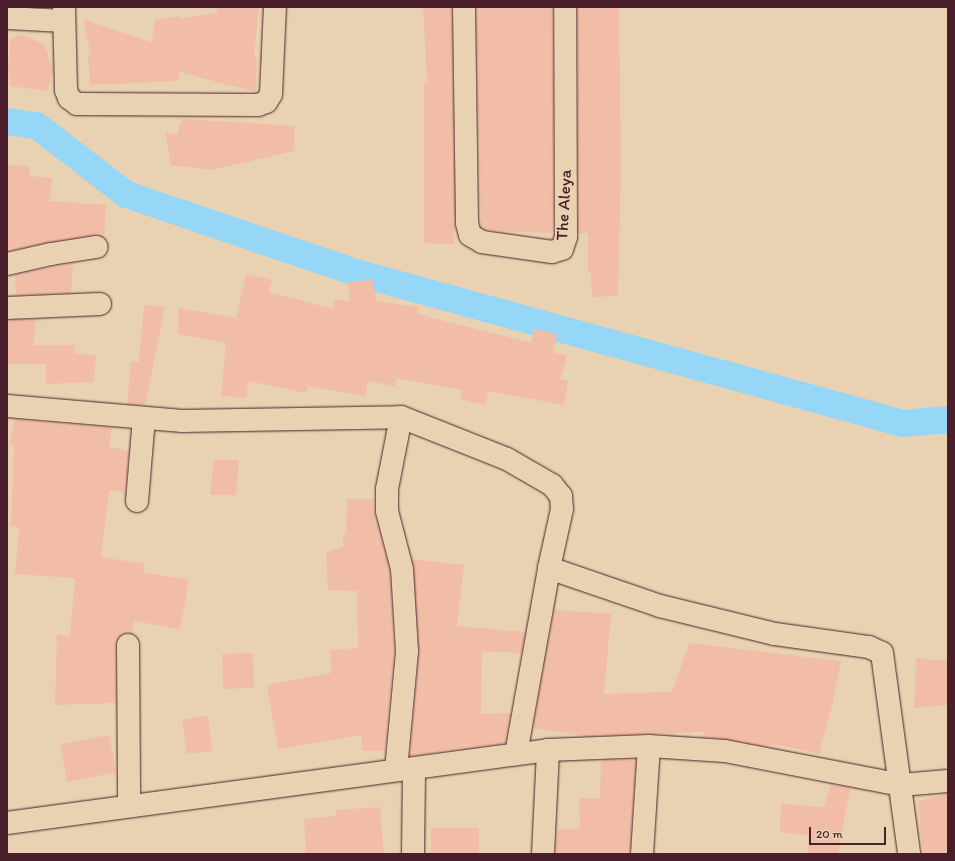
<!DOCTYPE html>
<style>
body{margin:0}
#map{position:relative;width:955px;height:861px;overflow:hidden;background:#e8d2b1;font-family:Itim,sans-serif}
div>[style]{position:absolute}
.canal>*{height:27px;margin:-13.5px;padding:0 13.5px;transform-origin:13.5px;border-radius:13.5px;background:#96d6f7}
.building>*{inset:0;background:#f2bda6;transform-origin:0 0}
.roads{filter:drop-shadow(0 0 1px #4a1f2b) drop-shadow(0 0 1px #4a1f2b)}
.minor>*{height:22px;margin:-11px;padding:0 11px;transform-origin:11px;border-radius:11px;background:#e8d2b1}
span{translate:-50% -50%;white-space:nowrap;text-align:center;line-height:1.15;-webkit-text-stroke:3.5px #e8d2b1;paint-order:stroke}
.street-label{font-size:17px;color:#4a1f2b}
.frame{position:absolute;inset:0;border:8px solid #4a1f2b;pointer-events:none}
.scale{position:absolute;left:809px;top:827px;width:77px;height:18px;box-sizing:border-box;border:2px solid #4a1f2b;border-top:0;padding-left:5px;font-size:12px;line-height:14px;white-space:nowrap;color:#4a1f2b;-webkit-text-stroke:3px #e8d2b1;paint-order:stroke}
</style>
<div id="map">
<div class="canal">
<i style="left:7px;top:121px;width:29px;rotate:8deg"></i>
<i style="left:36px;top:125px;width:113px;rotate:37.5deg"></i>
<i style="left:126px;top:194px;width:242px;rotate:18.8deg"></i>
<i style="left:355px;top:272px;width:568px;rotate:15.41deg"></i>
<i style="left:903px;top:423px;width:45px;rotate:-5.1deg"></i>
</div>
<div class="building">
<i style="clip-path:polygon(217px 7px,259px 7px,254px 55px,257px 58px,256px 92px,179px 72px,179px 81px,90px 85px,88px 55px,91px 55px,83px 19px,152px 42px,155px 20px,180px 16px,180px 19px,217px 12px)"></i>
<i style="clip-path:polygon(423px 7px,452px 7px,456px 231px,454px 231px,454px 244px,424px 243px,424px 83px,427px 83px)"></i>
<i style="clip-path:polygon(476px 7px,553px 7px,553px 233px,495px 231px,481px 227px)"></i>
<i style="clip-path:polygon(578px 7px,619px 7px,621px 166px,618px 296px,592px 297px,591px 272px,588px 272px,588px 233px,578px 233px)"></i>
<i style="clip-path:polygon(18px 34px,44px 44px,53px 70px,47px 91px,10px 86px,8px 70px,10px 41px)"></i>
<i style="clip-path:polygon(182px 119px,295px 126px,294px 151px,212px 170px,171px 165px,165px 132px,177px 135px)"></i>
<i style="clip-path:polygon(7px 165px,30px 166px,30px 176px,52px 178px,50px 201px,106px 205px,104px 238px,94px 235px,7px 251px)"></i>
<i style="clip-path:polygon(73px 263px,71px 293px,16px 295px,15px 275px)"></i>
<i style="clip-path:polygon(246px 274px,272px 280px,269px 292px,333px 309px,335px 299px,350px 302px,348px 282px,373px 280px,376px 301px,419px 307px,418px 314px,531px 343px,534px 329px,557px 334px,553px 352px,567px 356px,560px 379px,568px 381px,564px 405px,488px 391px,485px 405px,460px 399px,462px 390px,396px 378px,395px 386px,368px 381px,365px 396px,308px 386px,306px 393px,248px 381px,246px 398px,221px 396px,226px 343px,178px 334px,178px 308px,236px 318px)"></i>
<i style="clip-path:polygon(144px 305px,165px 307px,145px 405px,127px 404px,131px 361px,139px 362px)"></i>
<i style="clip-path:polygon(35px 319px,34px 345px,75px 345px,75px 353px,96px 356px,94px 382px,46px 384px,46px 364px,7px 364px,7px 320px)"></i>
<i style="clip-path:polygon(14px 419px,112px 428px,109px 447px,129px 451px,125px 493px,109px 490px,101px 557px,144px 564px,143px 572px,189px 580px,180px 629px,134px 621px,132px 634px,122px 634px,117px 639px,116px 703px,55px 705px,57px 635px,70px 636px,75px 578px,15px 574px,19px 527px,11px 526px,14px 444px,10px 444px)"></i>
<i style="clip-path:polygon(214px 460px,239px 460px,236px 495px,210px 495px)"></i>
<i style="clip-path:polygon(347px 499px,374px 499px,375px 514px,390px 571px,394px 651px,385px 751px,362px 751px,361px 735px,278px 749px,267px 685px,331px 673px,330px 650px,358px 648px,357px 591px,328px 590px,326px 552px,344px 546px,342px 535px,346px 534px)"></i>
<i style="clip-path:polygon(412px 559px,464px 565px,457px 626px,525px 632px,521px 653px,482px 651px,481px 714px,511px 713px,505px 743px,410px 756px,419px 650px)"></i>
<i style="clip-path:polygon(554px 610px,611px 614px,604px 694px,672px 692px,689px 643px,841px 661px,832px 706px,819px 754px,780px 745px,762px 746px,703px 737px,704px 732px,587px 736px,533px 728px)"></i>
<i style="left:253px;top:653px;width:35px;height:31px;rotate:88deg"></i>
<i style="clip-path:polygon(916px 658px,948px 661px,948px 705px,914px 708px)"></i>
<i style="left:208px;top:716px;width:35px;height:26px;rotate:83deg"></i>
<i style="left:109px;top:735px;width:38px;height:50px;rotate:79deg"></i>
<i style="clip-path:polygon(636px 759px,630px 854px,556px 854px,557px 830px,580px 828px,579px 798px,600px 798px,601px 760px)"></i>
<i style="clip-path:polygon(831px 784px,850px 788px,838px 854px,808px 854px,809px 836px,780px 832px,781px 804px,824px 807px)"></i>
<i style="clip-path:polygon(948px 794px,948px 854px,923px 854px,918px 801px)"></i>
<i style="clip-path:polygon(380px 807px,384px 854px,306px 854px,304px 819px,336px 816px,336px 810px)"></i>
<i style="left:431px;top:828px;width:48px;height:26px"></i>
</div>
<div class="roads">
<div class="minor">
<i style="left:64px;top:7px;width:83px;rotate:88.6deg"></i>
<i style="left:66px;top:90px;width:9px;rotate:69deg"></i>
<i style="left:69px;top:98px;width:10px;rotate:37deg"></i>
<i style="left:77px;top:104px;width:181px;rotate:0.3deg"></i>
<i style="left:258px;top:105px;width:9px;rotate:-21deg"></i>
<i style="left:266px;top:102px;width:9px;rotate:-58deg"></i>
<i style="left:271px;top:94px;width:87px;rotate:-87.4deg"></i>
<i style="left:464px;top:7px;width:216px;rotate:89.2deg"></i>
<i style="left:467px;top:223px;width:12px;rotate:76deg"></i>
<i style="left:470px;top:235px;width:14px;rotate:30deg"></i>
<i style="left:482px;top:242px;width:71px;rotate:8.1deg"></i>
<i style="left:552px;top:252px;width:10px;rotate:-17deg"></i>
<i style="left:562px;top:249px;width:13px;rotate:-72deg"></i>
<i style="left:566px;top:237px;width:230px;rotate:-90.2deg"></i>
<i style="left:7px;top:18px;width:57px;rotate:3deg"></i>
<i style="left:7px;top:264px;width:45px;rotate:-12.8deg"></i>
<i style="left:51px;top:254px;width:46px;rotate:-8.8deg"></i>
<i style="left:7px;top:308px;width:93px;rotate:-2.5deg"></i>
<i style="left:7px;top:406px;width:176px;rotate:4.9deg"></i>
<i style="left:182px;top:421px;width:219px;rotate:-1deg"></i>
<i style="left:401px;top:417px;width:114px;rotate:21.6deg"></i>
<i style="left:507px;top:459px;width:52px;rotate:30deg"></i>
<i style="left:552px;top:485px;width:14px;rotate:51deg"></i>
<i style="left:561px;top:496px;width:13px;rotate:86deg"></i>
<i style="left:562px;top:509px;width:60px;rotate:102.4deg"></i>
<i style="left:549px;top:568px;width:117px;rotate:18.9deg"></i>
<i style="left:660px;top:606px;width:118px;rotate:13.7deg"></i>
<i style="left:775px;top:634px;width:95px;rotate:7.9deg"></i>
<i style="left:869px;top:647px;width:14px;rotate:25deg"></i>
<i style="left:882px;top:653px;width:203px;rotate:82.3deg"></i>
<i style="left:137px;top:501px;width:83px;rotate:-85.2deg"></i>
<i style="left:128px;top:645px;width:159px;rotate:89.6deg"></i>
<i style="left:516px;top:754px;width:189px;rotate:-79.9deg"></i>
<i style="left:396px;top:770px;width:120px;rotate:-84.7deg"></i>
<i style="left:407px;top:651px;width:82px;rotate:-93.5deg"></i>
<i style="left:402px;top:569px;width:60px;rotate:-104.5deg"></i>
<i style="left:387px;top:511px;width:22px;rotate:-90deg"></i>
<i style="left:387px;top:489px;width:73px;rotate:-79deg"></i>
<i style="left:7px;top:823px;width:546px;rotate:-7.68deg"></i>
<i style="left:548px;top:750px;width:101px;rotate:-2.3deg"></i>
<i style="left:649px;top:746px;width:76px;rotate:3.8deg"></i>
<i style="left:725px;top:751px;width:179px;rotate:10.9deg"></i>
<i style="left:901px;top:785px;width:47px;rotate:-4.9deg"></i>
<i style="left:413px;top:854px;width:84px;rotate:-89.3deg"></i>
<i style="left:543px;top:854px;width:104px;rotate:-87.2deg"></i>
<i style="left:642px;top:854px;width:108px;rotate:-86.3deg"></i>
</div>
</div>
<div class="street-label">
<span style="left:564px;top:205px;rotate:-87deg">The Aleya</span>
</div>
<div class="frame"></div>
<div class="scale">20 m</div>
</div>
